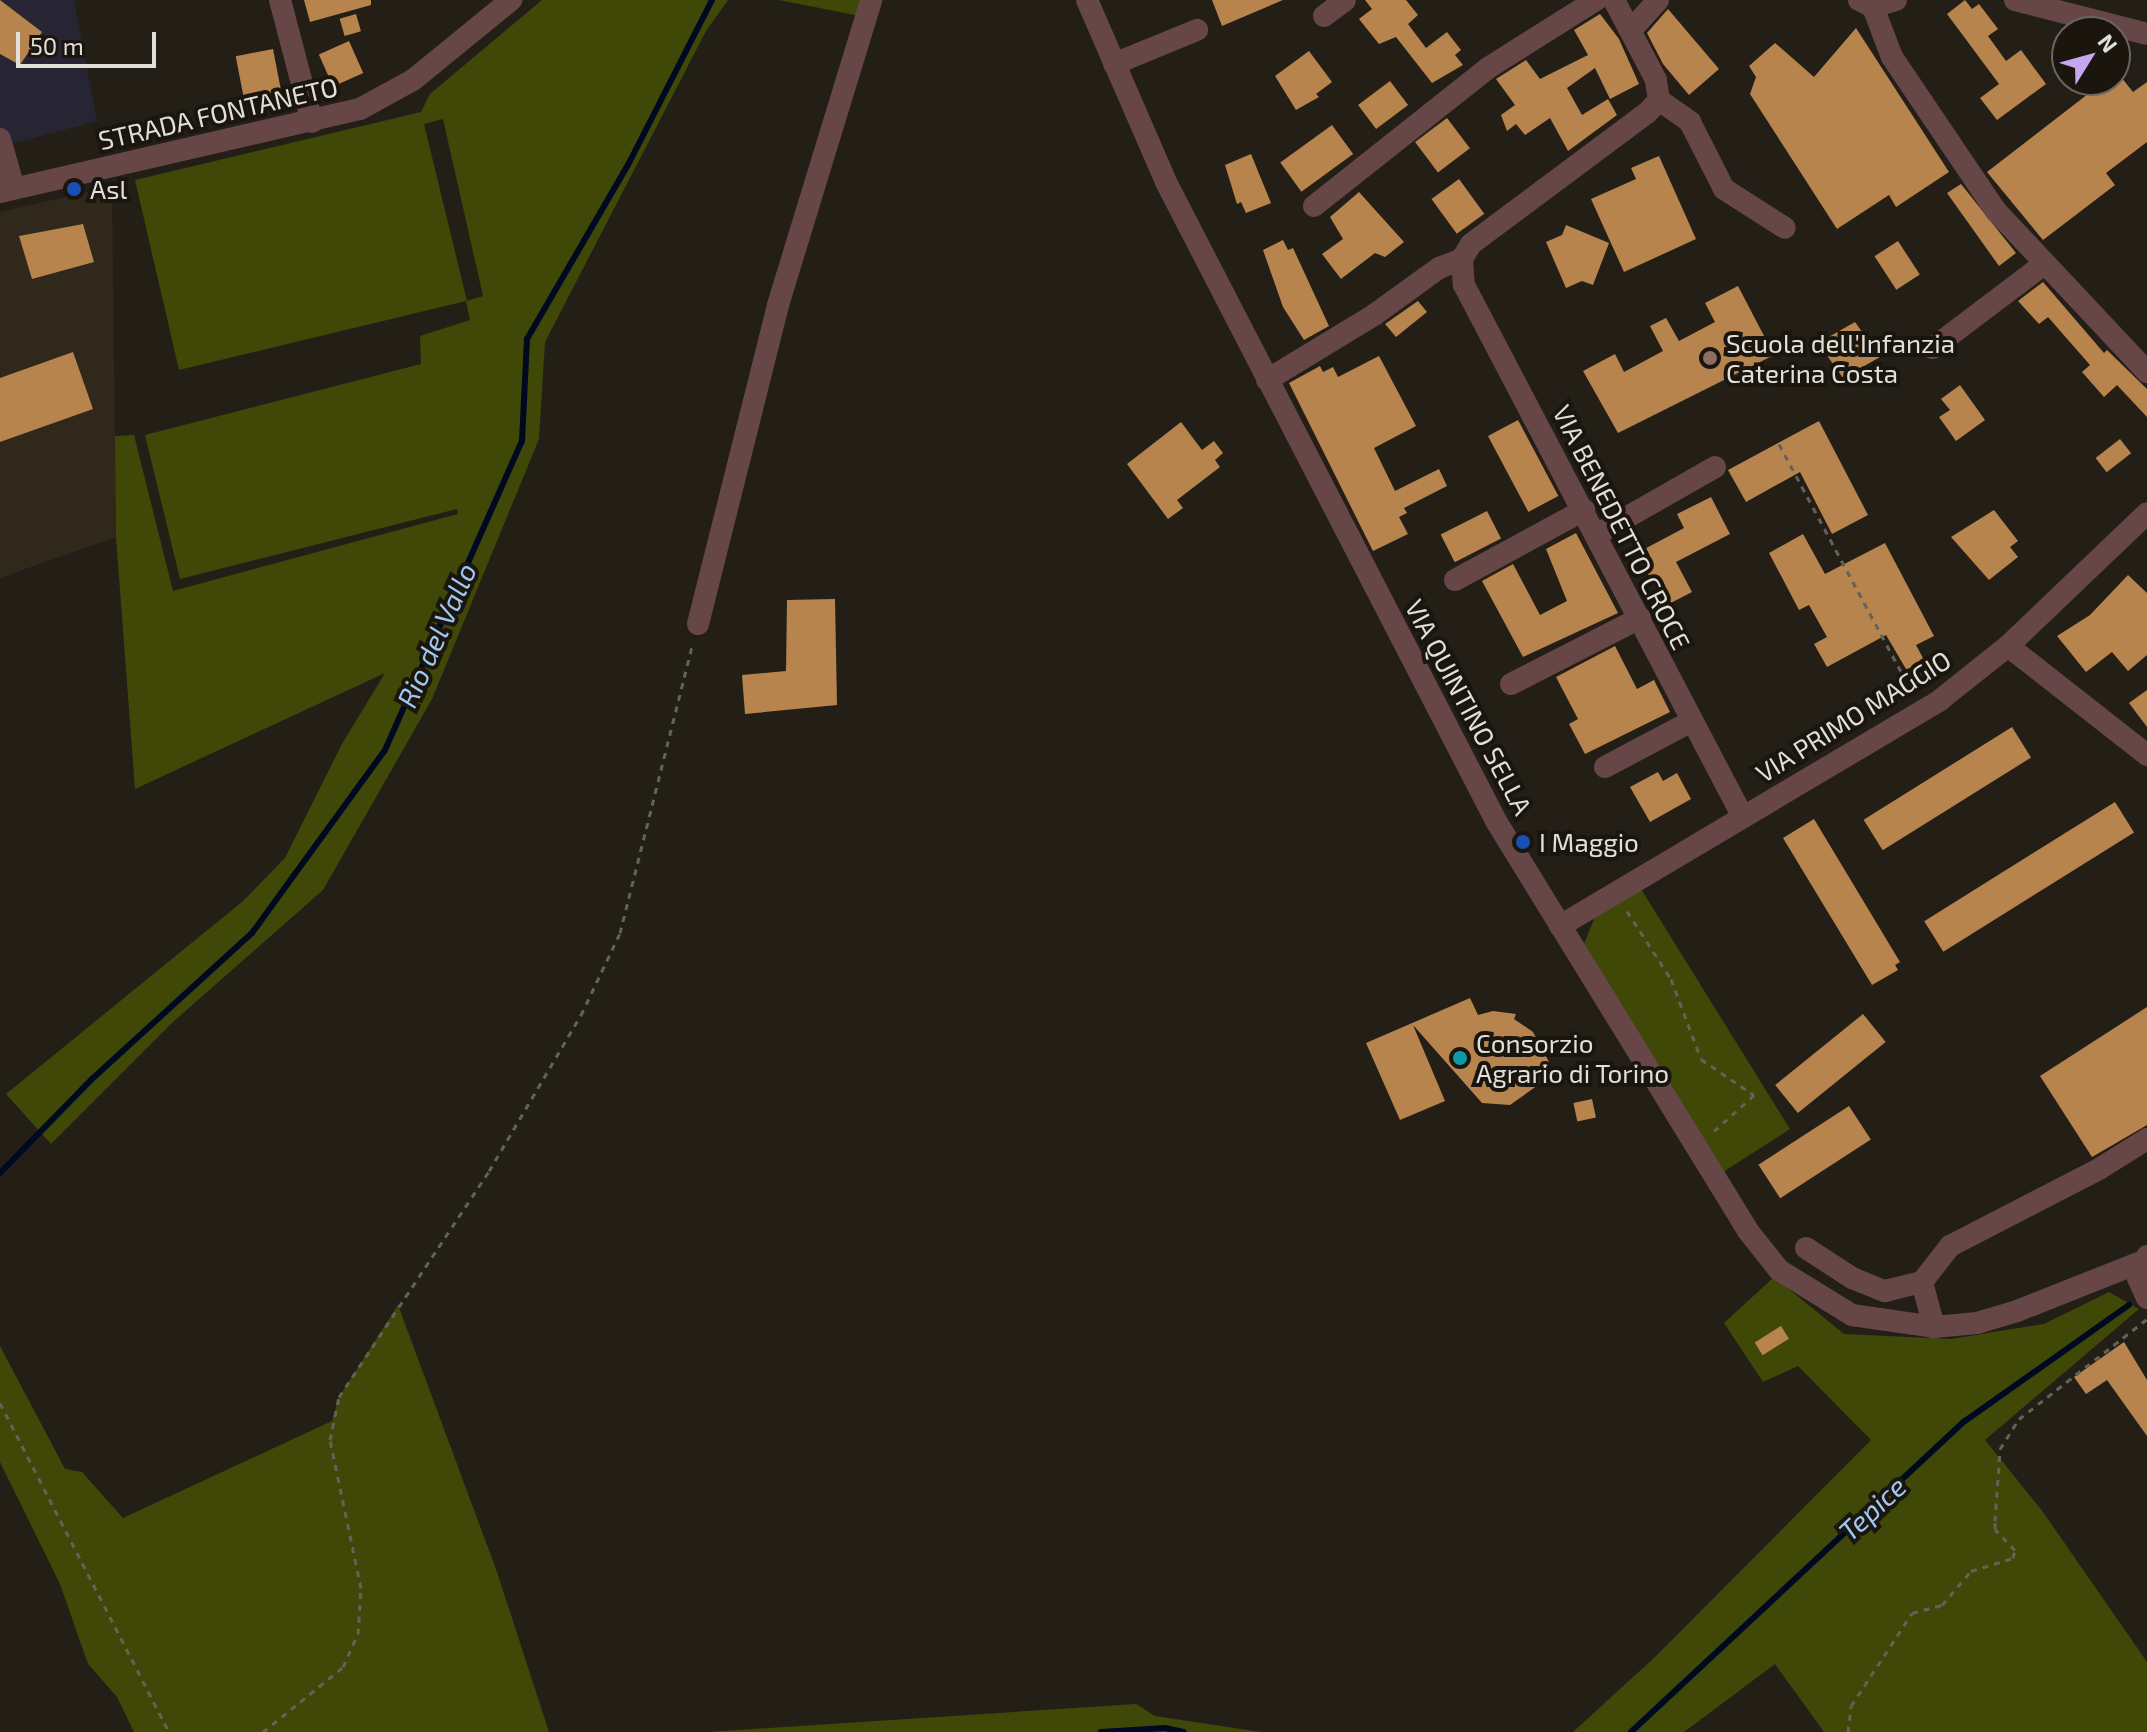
<!DOCTYPE html>
<style>
body{margin:0}
#map{position:relative;width:2147px;height:1732px;overflow:hidden;background:#231f17;font-family:"Exo 2",sans-serif}
div>[style]{position:absolute}
.built>*{inset:0;background:#2f281b}
.medical>*{inset:0;background:#272434}
.green>*{inset:0;background:#404808}
.stream>*{height:6px;margin:-3px;padding:0 3px;transform-origin:3px;border-radius:3px;background:#000921}
.building>*{inset:0;background:#b8844d;transform-origin:0 0}
.path>*{height:3px;margin-top:-1.5px;transform-origin:0;background:repeating-linear-gradient(90deg,#646159 0 6px,transparent 0 12px)}
.minor>*{height:22px;margin:-11px;padding:0 11px;transform-origin:11px;border-radius:11px;background:#664646}
.dots>*{width:22px;height:22px;translate:-50% -50%;box-sizing:border-box;border:4px solid #1a160e;border-radius:50%}
span{translate:-50% -50%;white-space:nowrap;text-align:center;line-height:1.15;-webkit-text-stroke:8px #1a160e;paint-order:stroke}
.street-label{font-size:26px;color:#e1dfd9}
.poi-label{font-size:26px;color:#e1dfd9}
.left{translate:0 -50%;text-align:left}
.water-label{font-size:28px;color:#a0c7f4;font-style:italic}
.north{position:absolute;left:2051px;top:16px;width:80px;height:80px;box-sizing:border-box;background:#1a160e;border:2px solid #6a665f;border-radius:50%;rotate:53deg;font-size:22px;font-weight:700;line-height:32px;text-align:center;color:#e1dfd9}
.north::after{content:'';display:block;margin:auto;width:28px;height:36px;background:#c6a6f0;clip-path:polygon(50% 0,100% 100%,50% 72%,0 100%)}
.scale{position:absolute;left:16px;top:32px;width:140px;height:36px;box-sizing:border-box;border:4px solid #e1dfd9;border-top:0;padding-left:10px;font-size:24px;line-height:28px;white-space:nowrap;color:#e1dfd9;-webkit-text-stroke:6px #1a160e;paint-order:stroke}
</style>
<div id="map">
<div class="built">
<i style="clip-path:polygon(112px 186px,116px 537px,0 578px,0 212px)"></i>
</div>
<div class="medical">
<i style="clip-path:polygon(0 0,74px 0,97px 121px,0 147px)"></i>
</div>
<div class="green">
<i style="clip-path:polygon(evenodd,542px 0,728px 0,706px 31px,545px 342px,539px 439px,432px 699px,323px 890px,174px 1021px,51px 1144px,6px 1094px,242px 902px,285px 858px,342px 744px,385px 673px,135px 789px,116px 537px,115px 436px,134px 435px,173px 591px,458px 514px,457px 509px,180px 579px,145px 435px,421px 364px,420px 336px,470px 320px,466px 301px,179px 370px,135px 180px,421px 112px,430px 94px,542px 0,443px 119px,483px 296px,467px 301px,424px 124px,443px 119px)"></i>
<i style="clip-path:polygon(779px 0,864px 0,860px 16px)"></i>
<i style="clip-path:polygon(1641px 889px,1790px 1129px,1723px 1172px,1584px 944px,1595px 917px)"></i>
<i style="clip-path:polygon(1774px 1277px,1844px 1334px,1951px 1339px,2044px 1324px,2109px 1292px,2139px 1309px,1985px 1440px,2043px 1512px,2147px 1662px,2147px 1732px,1824px 1732px,1775px 1664px,1684px 1732px,1573px 1732px,1655px 1657px,1871px 1440px,1798px 1366px,1763px 1382px,1724px 1323px)"></i>
<i style="clip-path:polygon(398px 1305px,497px 1572px,549px 1732px,134px 1732px,117px 1697px,88px 1664px,60px 1584px,0 1462px,0 1346px,65px 1469px,82px 1472px,123px 1518px,332px 1421px,339px 1397px)"></i>
<i style="clip-path:polygon(1136px 1704px,1155px 1716px,1261px 1732px,707px 1732px)"></i>
</div>
<div class="stream">
<i style="left:0;top:1173px;width:132px;rotate:-45.6deg"></i>
<i style="left:92px;top:1079px;width:217px;rotate:-42.4deg"></i>
<i style="left:252px;top:933px;width:226px;rotate:-54deg"></i>
<i style="left:385px;top:750px;width:338px;rotate:-66.1deg"></i>
<i style="left:522px;top:441px;width:102px;rotate:-87.2deg"></i>
<i style="left:527px;top:339px;width:203px;rotate:-59.9deg"></i>
<i style="left:629px;top:163px;width:183px;rotate:-63deg"></i>
<i style="left:1101px;top:1732px;width:64px;rotate:-3.6deg"></i>
<i style="left:1165px;top:1728px;width:19px;rotate:12deg"></i>
<i style="left:1631px;top:1732px;width:456px;rotate:-43deg"></i>
<i style="left:1965px;top:1421px;width:201px;rotate:-35.3deg"></i>
</div>
<div class="building">
<i style="clip-path:polygon(0 0,42px 32px,20px 65px,0 54px)"></i>
<i style="clip-path:polygon(304px 0,371px 0,371px 5px,310px 22px)"></i>
<i style="clip-path:polygon(1212px 0,1283px 0,1222px 26px)"></i>
<i style="clip-path:polygon(1365px 0,1406px 0,1418px 15px,1408px 24px,1426px 48px,1447px 32px,1461px 50px,1455px 55px,1463px 65px,1432px 83px,1396px 37px,1379px 44px,1359px 19px,1372px 9px)"></i>
<i style="clip-path:polygon(1965px 0,1972px 9px,1979px 4px,1998px 29px,1988px 36px,2006px 61px,2021px 50px,2046px 84px,1997px 120px,1980px 98px,1999px 84px,1947px 14px)"></i>
<i style="clip-path:polygon(1668px 9px,1719px 69px,1689px 95px,1663px 64px,1647px 33px)"></i>
<i style="left:356px;top:14px;width:18px;height:17px;rotate:74deg"></i>
<i style="clip-path:polygon(1600px 14px,1619px 39px,1639px 84px,1610px 99px,1595px 68px,1567px 88px,1582px 115px,1608px 99px,1617px 115px,1568px 151px,1550px 118px,1525px 135px,1516px 124px,1507px 131px,1501px 115px,1515px 105px,1496px 79px,1526px 60px,1540px 79px,1588px 55px,1574px 30px)"></i>
<i style="clip-path:polygon(1856px 28px,1949px 172px,1896px 207px,1889px 195px,1837px 229px,1750px 94px,1756px 77px,1749px 66px,1775px 43px,1814px 77px)"></i>
<i style="left:349px;top:41px;width:35px;height:33px;rotate:66deg"></i>
<i style="left:273px;top:49px;width:47px;height:38px;rotate:79deg"></i>
<i style="clip-path:polygon(1309px 51px,1332px 82px,1316px 94px,1319px 97px,1296px 110px,1275px 76px)"></i>
<i style="clip-path:polygon(2117px 72px,2133px 92px,2147px 82px,2147px 142px,2106px 173px,2115px 185px,2043px 240px,1987px 172px,2106px 80px,2115px 80px)"></i>
<i style="left:1390px;top:81px;width:30px;height:40px;rotate:53deg"></i>
<i style="left:1447px;top:118px;width:38px;height:40px;rotate:53deg"></i>
<i style="left:1332px;top:125px;width:36px;height:64px;rotate:54deg"></i>
<i style="clip-path:polygon(1251px 154px,1271px 203px,1246px 213px,1241px 202px,1237px 204px,1225px 165px)"></i>
<i style="clip-path:polygon(1659px 156px,1696px 239px,1624px 272px,1591px 199px,1636px 179px,1631px 168px)"></i>
<i style="left:1459px;top:179px;width:43px;height:34px;rotate:54deg"></i>
<i style="clip-path:polygon(1961px 184px,2016px 253px,1999px 266px,1947px 193px)"></i>
<i style="clip-path:polygon(1359px 192px,1404px 242px,1385px 257px,1375px 253px,1341px 279px,1322px 254px,1343px 239px,1330px 217px)"></i>
<i style="clip-path:polygon(83px 224px,94px 262px,32px 279px,19px 236px)"></i>
<i style="clip-path:polygon(1566px 225px,1609px 243px,1593px 285px,1582px 281px,1566px 288px,1546px 242px,1562px 235px)"></i>
<i style="clip-path:polygon(1283px 240px,1288px 250px,1293px 248px,1329px 326px,1304px 340px,1283px 307px,1263px 250px)"></i>
<i style="left:1898px;top:241px;width:40px;height:28px;rotate:57deg"></i>
<i style="clip-path:polygon(2043px 282px,2104px 353px,2107px 350px,2147px 389px,2147px 417px,2117px 385px,2104px 397px,2082px 372px,2090px 365px,2048px 317px,2039px 324px,2018px 301px)"></i>
<i style="clip-path:polygon(1738px 286px,1774px 355px,1618px 433px,1583px 371px,1615px 354px,1624px 372px,1663px 351px,1650px 326px,1666px 318px,1679px 341px,1715px 322px,1705px 303px)"></i>
<i style="clip-path:polygon(1418px 301px,1427px 312px,1396px 337px,1385px 324px)"></i>
<i style="clip-path:polygon(1855px 322px,1880px 357px,1843px 378px,1818px 343px)"></i>
<i style="clip-path:polygon(73px 352px,93px 409px,0 442px,0 378px)"></i>
<i style="clip-path:polygon(1379px 356px,1416px 426px,1374px 448px,1395px 491px,1439px 469px,1447px 486px,1404px 508px,1407px 513px,1399px 517px,1408px 534px,1373px 551px,1289px 383px,1320px 366px,1323px 372px,1333px 367px,1338px 377px)"></i>
<i style="clip-path:polygon(1960px 385px,1985px 420px,1956px 441px,1939px 417px,1950px 410px,1941px 399px)"></i>
<i style="left:1518px;top:420px;width:86px;height:34px;rotate:62deg"></i>
<i style="clip-path:polygon(1819px 421px,1868px 515px,1832px 534px,1800px 472px,1746px 502px,1728px 470px)"></i>
<i style="clip-path:polygon(1181px 422px,1202px 450px,1214px 441px,1223px 453px,1215px 460px,1220px 467px,1177px 500px,1183px 508px,1168px 519px,1127px 464px)"></i>
<i style="left:2120px;top:439px;width:18px;height:31px;rotate:52deg"></i>
<i style="clip-path:polygon(1711px 497px,1730px 534px,1676px 562px,1692px 592px,1665px 606px,1637px 553px,1684px 528px,1677px 514px)"></i>
<i style="clip-path:polygon(1994px 510px,2018px 541px,2010px 547px,2018px 557px,1989px 580px,1951px 537px)"></i>
<i style="left:1487px;top:511px;width:31px;height:52px;rotate:63deg"></i>
<i style="clip-path:polygon(1576px 533px,1618px 613px,1523px 657px,1482px 581px,1513px 564px,1540px 615px,1567px 601px,1546px 549px)"></i>
<i style="clip-path:polygon(1803px 534px,1825px 574px,1885px 543px,1934px 636px,1916px 645px,1933px 677px,1916px 686px,1886px 635px,1827px 667px,1814px 644px,1827px 637px,1809px 605px,1799px 610px,1769px 553px)"></i>
<i style="clip-path:polygon(2128px 575px,2147px 593px,2147px 655px,2128px 671px,2112px 652px,2086px 672px,2057px 636px,2090px 615px)"></i>
<i style="clip-path:polygon(835px 599px,837px 705px,745px 714px,742px 675px,786px 671px,787px 600px)"></i>
<i style="clip-path:polygon(1615px 646px,1637px 689px,1654px 680px,1670px 712px,1585px 754px,1569px 724px,1578px 719px,1556px 677px)"></i>
<i style="clip-path:polygon(2147px 690px,2147px 727px,2129px 703px)"></i>
<i style="left:2012px;top:727px;width:36px;height:175px;rotate:58deg"></i>
<i style="clip-path:polygon(1658px 772px,1663px 781px,1677px 773px,1691px 799px,1650px 822px,1630px 787px)"></i>
<i style="left:2115px;top:802px;width:36px;height:225px;rotate:58deg"></i>
<i style="clip-path:polygon(1814px 819px,1900px 962px,1895px 965px,1898px 970px,1872px 985px,1783px 838px)"></i>
<i style="clip-path:polygon(1470px 998px,1478px 1015px,1493px 1011px,1516px 1014px,1514px 1019px,1533px 1032px,1549px 1062px,1548px 1078px,1510px 1105px,1482px 1103px,1413px 1025px,1445px 1101px,1400px 1120px,1366px 1043px)"></i>
<i style="clip-path:polygon(2147px 1007px,2147px 1125px,2092px 1157px,2040px 1076px)"></i>
<i style="left:1863px;top:1014px;width:36px;height:113px;rotate:51deg"></i>
<i style="left:1592px;top:1099px;width:19px;height:19px;rotate:78deg"></i>
<i style="left:1849px;top:1106px;width:40px;height:108px;rotate:57deg"></i>
<i style="left:1781px;top:1326px;width:15px;height:31px;rotate:58deg"></i>
<i style="clip-path:polygon(2124px 1342px,2147px 1380px,2147px 1436px,2107px 1380px,2086px 1394px,2074px 1377px)"></i>
</div>
<div class="path">
<i style="left:1779px;top:444px;width:284px;rotate:61.8deg"></i>
<i style="left:1627px;top:911px;width:81px;rotate:57.1deg"></i>
<i style="left:1671px;top:979px;width:85px;rotate:69.4deg"></i>
<i style="left:1701px;top:1059px;width:64px;rotate:34.2deg"></i>
<i style="left:1754px;top:1095px;width:57px;rotate:137.9deg"></i>
<i style="left:0;top:1403px;width:370px;rotate:62.8deg"></i>
<i style="left:263px;top:1732px;width:103px;rotate:-39.1deg"></i>
<i style="left:343px;top:1667px;width:36px;rotate:-66deg"></i>
<i style="left:358px;top:1634px;width:46px;rotate:-86.3deg"></i>
<i style="left:361px;top:1588px;width:151px;rotate:-101.8deg"></i>
<i style="left:330px;top:1440px;width:44px;rotate:-78.2deg"></i>
<i style="left:339px;top:1397px;width:271px;rotate:-56.4deg"></i>
<i style="left:489px;top:1171px;width:181px;rotate:-59.5deg"></i>
<i style="left:581px;top:1015px;width:91px;rotate:-64.6deg"></i>
<i style="left:620px;top:933px;width:299px;rotate:-75.9deg"></i>
<i style="left:1848px;top:1732px;width:26px;rotate:-83deg"></i>
<i style="left:1851px;top:1706px;width:111px;rotate:-56.7deg"></i>
<i style="left:1912px;top:1613px;width:31px;rotate:-15deg"></i>
<i style="left:1942px;top:1605px;width:45px;rotate:-49.5deg"></i>
<i style="left:1971px;top:1571px;width:44px;rotate:-17.2deg"></i>
<i style="left:2013px;top:1558px;width:8px;rotate:-76deg"></i>
<i style="left:2015px;top:1550px;width:29px;rotate:-134deg"></i>
<i style="left:1995px;top:1529px;width:8px;rotate:-90deg"></i>
<i style="left:1995px;top:1521px;width:72px;rotate:-86deg"></i>
<i style="left:2000px;top:1449px;width:36px;rotate:-58deg"></i>
<i style="left:2019px;top:1419px;width:162px;rotate:-38deg"></i>
</div>
<div class="minor">
<i style="left:280px;top:0;width:126px;rotate:75.3deg"></i>
<i style="left:1087px;top:0;width:201px;rotate:66.5deg"></i>
<i style="left:1167px;top:184px;width:717px;rotate:62.68deg"></i>
<i style="left:1496px;top:821px;width:481px;rotate:58.4deg"></i>
<i style="left:1748px;top:1231px;width:50px;rotate:51.5deg"></i>
<i style="left:1779px;top:1270px;width:86px;rotate:31.7deg"></i>
<i style="left:1852px;top:1315px;width:83px;rotate:8.3deg"></i>
<i style="left:1934px;top:1327px;width:43px;rotate:-5.3deg"></i>
<i style="left:1977px;top:1323px;width:42px;rotate:-16.7deg"></i>
<i style="left:2017px;top:1311px;width:136px;rotate:-21.6deg"></i>
<i style="left:1859px;top:0;width:16px;rotate:27deg"></i>
<i style="left:1873px;top:7px;width:24px;rotate:-17deg"></i>
<i style="left:2015px;top:0;width:136px;rotate:14.4deg"></i>
<i style="left:1873px;top:7px;width:53px;rotate:69.2deg"></i>
<i style="left:1892px;top:57px;width:186px;rotate:56deg"></i>
<i style="left:1996px;top:211px;width:221px;rotate:46.8deg"></i>
<i style="left:1324px;top:16px;width:26px;rotate:-37deg"></i>
<i style="left:1632px;top:29px;width:39px;rotate:-48deg"></i>
<i style="left:1114px;top:64px;width:90px;rotate:-22.3deg"></i>
<i style="left:1659px;top:100px;width:38px;rotate:35deg"></i>
<i style="left:1690px;top:122px;width:75px;rotate:63.1deg"></i>
<i style="left:1724px;top:189px;width:72px;rotate:32.6deg"></i>
<i style="left:0;top:139px;width:51px;rotate:74.1deg"></i>
<i style="left:0;top:192px;width:369px;rotate:-13deg"></i>
<i style="left:360px;top:109px;width:60px;rotate:-28.7deg"></i>
<i style="left:413px;top:80px;width:127px;rotate:-39.2deg"></i>
<i style="left:1314px;top:206px;width:222px;rotate:-38.4deg"></i>
<i style="left:1488px;top:68px;width:128px;rotate:-32.2deg"></i>
<i style="left:1462px;top:259px;width:26px;rotate:86deg"></i>
<i style="left:1464px;top:285px;width:601px;rotate:62.33deg"></i>
<i style="left:1933px;top:348px;width:139px;rotate:-37.1deg"></i>
<i style="left:1267px;top:380px;width:125px;rotate:-31.3deg"></i>
<i style="left:1374px;top:315px;width:80px;rotate:-35.9deg"></i>
<i style="left:1439px;top:268px;width:25px;rotate:-21deg"></i>
<i style="left:1462px;top:259px;width:17px;rotate:-59deg"></i>
<i style="left:1471px;top:244px;width:219px;rotate:-36.7deg"></i>
<i style="left:1647px;top:113px;width:18px;rotate:-47deg"></i>
<i style="left:1659px;top:100px;width:20px;rotate:-99deg"></i>
<i style="left:1656px;top:80px;width:90px;rotate:-117.7deg"></i>
<i style="left:1596px;top:535px;width:137px;rotate:-29.7deg"></i>
<i style="left:1455px;top:580px;width:147px;rotate:-28.5deg"></i>
<i style="left:698px;top:624px;width:329px;rotate:-75.9deg"></i>
<i style="left:778px;top:305px;width:319px;rotate:-73deg"></i>
<i style="left:2008px;top:646px;width:177px;rotate:38.1deg"></i>
<i style="left:1511px;top:684px;width:145px;rotate:-27.1deg"></i>
<i style="left:1605px;top:767px;width:96px;rotate:-27.9deg"></i>
<i style="left:1560px;top:926px;width:442px;rotate:-30.7deg"></i>
<i style="left:1940px;top:700px;width:87px;rotate:-38.5deg"></i>
<i style="left:2008px;top:646px;width:192px;rotate:-43.7deg"></i>
<i style="left:1806px;top:1248px;width:55px;rotate:33.1deg"></i>
<i style="left:1852px;top:1278px;width:35px;rotate:22deg"></i>
<i style="left:1885px;top:1291px;width:38px;rotate:-14deg"></i>
<i style="left:1922px;top:1282px;width:47px;rotate:75.1deg"></i>
<i style="left:2147px;top:1256px;width:24px;rotate:112deg"></i>
<i style="left:2138px;top:1278px;width:22px;rotate:66deg"></i>
<i style="left:1922px;top:1282px;width:46px;rotate:-52.1deg"></i>
<i style="left:1950px;top:1246px;width:168px;rotate:-27.3deg"></i>
<i style="left:2099px;top:1169px;width:57px;rotate:-32deg"></i>
</div>
<div class="dots">
<i style="left:74px;top:189px;background:#1a4fb4"></i>
<i style="left:1710px;top:358px;background:#8d6e63"></i>
<i style="left:1523px;top:842px;background:#1a4fb4"></i>
<i style="left:1460px;top:1058px;background:#0f9aa8"></i>
</div>
<div class="street-label">
<span style="left:218px;top:113px;rotate:-13deg">STRADA FONTANETO</span>
<span style="left:1622px;top:527px;rotate:63deg">VIA BENEDETTO CROCE</span>
<span style="left:1469px;top:707px;rotate:62deg">VIA QUINTINO SELLA</span>
<span style="left:1853px;top:716px;rotate:-32deg">VIA PRIMO MAGGIO</span>
</div>
<div class="poi-label">
<span class="left" style="left:90px;top:189px">Asl</span>
<span class="left" style="left:1726px;top:358px">Scuola dell'Infanzia<br>Caterina Costa</span>
<span class="left" style="left:1539px;top:842px">I Maggio</span>
<span class="left" style="left:1476px;top:1058px">Consorzio<br>Agrario di Torino</span>
</div>
<div class="water-label">
<span style="left:436px;top:635px;rotate:-66deg">Rio del Vallo</span>
<span style="left:1872px;top:1508px;rotate:-43deg">Tepice</span>
</div>
<div class="north">N</div>
<div class="scale">50 m</div>
</div>
